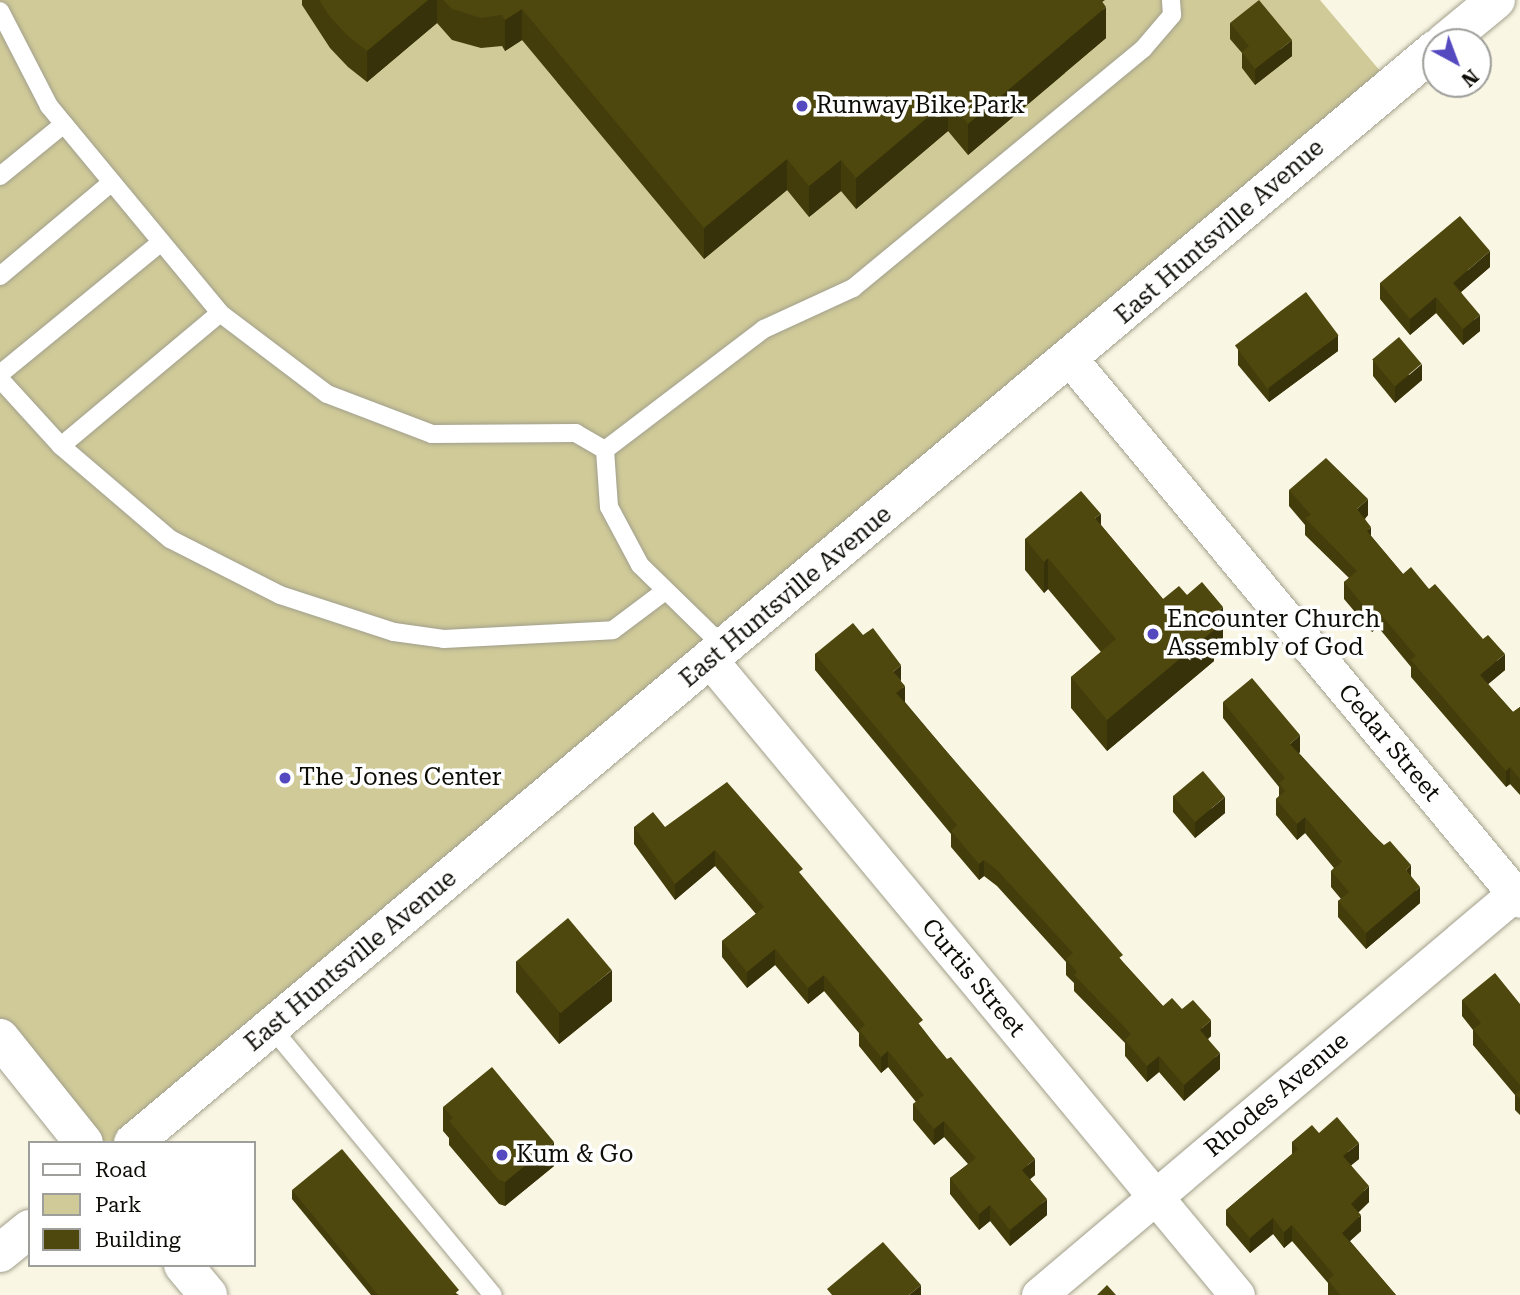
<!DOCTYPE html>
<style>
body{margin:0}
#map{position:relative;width:1520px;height:1295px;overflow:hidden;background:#f9f6e3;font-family:"Roboto Serif",serif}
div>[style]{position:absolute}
.green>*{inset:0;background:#d0ca98}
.roads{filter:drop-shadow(0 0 2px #a19f8c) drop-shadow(0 0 2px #a19f8c)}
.service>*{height:18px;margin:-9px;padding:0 9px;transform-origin:9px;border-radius:9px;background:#fff}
.minor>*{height:35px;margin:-17.5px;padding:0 17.5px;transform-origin:17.5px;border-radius:17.5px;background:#fff}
.secondary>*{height:38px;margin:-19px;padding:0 19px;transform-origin:19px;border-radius:19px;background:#fff}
.wall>*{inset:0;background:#433d0c}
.shaded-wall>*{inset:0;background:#37320a}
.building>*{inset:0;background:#4e470e;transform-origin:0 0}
.dots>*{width:19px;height:19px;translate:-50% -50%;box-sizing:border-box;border:4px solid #fff;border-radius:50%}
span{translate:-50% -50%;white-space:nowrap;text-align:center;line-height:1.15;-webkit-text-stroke:7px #fff;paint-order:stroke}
.poi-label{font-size:24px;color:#0d0c06}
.left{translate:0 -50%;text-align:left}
.street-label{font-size:24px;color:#0d0c06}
.legend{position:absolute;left:28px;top:1141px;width:228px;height:126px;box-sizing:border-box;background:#fff;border:2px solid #9e9e9b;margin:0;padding:9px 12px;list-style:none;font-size:21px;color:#0d0c06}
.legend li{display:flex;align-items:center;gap:14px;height:35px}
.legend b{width:35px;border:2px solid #9e9e9b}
.north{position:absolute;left:1422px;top:28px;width:70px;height:70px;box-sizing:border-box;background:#fff;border:2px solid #9e9e9b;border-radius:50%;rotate:139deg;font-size:19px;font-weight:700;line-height:28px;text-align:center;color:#0d0c06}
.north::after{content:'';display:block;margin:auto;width:24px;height:32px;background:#5549c0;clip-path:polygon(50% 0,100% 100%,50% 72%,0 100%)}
</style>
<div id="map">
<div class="green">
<i style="clip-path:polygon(0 0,1320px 0,1392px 85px,133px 1143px,84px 1143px,0 1038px)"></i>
</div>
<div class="roads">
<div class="service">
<i style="left:0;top:11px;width:107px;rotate:62.7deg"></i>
<i style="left:49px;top:106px;width:268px;rotate:50.4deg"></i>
<i style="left:0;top:176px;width:82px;rotate:-39.1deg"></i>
<i style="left:0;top:276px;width:146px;rotate:-40deg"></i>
<i style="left:0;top:374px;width:208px;rotate:-39.3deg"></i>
<i style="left:0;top:379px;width:91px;rotate:47.7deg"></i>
<i style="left:605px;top:450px;width:34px;rotate:-150deg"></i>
<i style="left:576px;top:433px;width:144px;rotate:179.6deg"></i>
<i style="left:432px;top:434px;width:112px;rotate:-159.1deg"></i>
<i style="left:327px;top:394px;width:134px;rotate:-142.9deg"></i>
<i style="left:220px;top:313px;width:207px;rotate:140.1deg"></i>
<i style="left:61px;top:446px;width:143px;rotate:40.5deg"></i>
<i style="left:170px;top:539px;width:123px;rotate:27deg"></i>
<i style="left:280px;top:595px;width:120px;rotate:18deg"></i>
<i style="left:394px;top:632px;width:50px;rotate:8deg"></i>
<i style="left:444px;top:639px;width:169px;rotate:-3deg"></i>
<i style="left:613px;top:630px;width:65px;rotate:-36.9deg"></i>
<i style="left:725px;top:648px;width:119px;rotate:-135.7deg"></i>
<i style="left:640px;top:565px;width:66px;rotate:-118.1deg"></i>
<i style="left:609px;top:507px;width:57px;rotate:-94deg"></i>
<i style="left:605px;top:450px;width:200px;rotate:-37.3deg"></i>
<i style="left:764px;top:329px;width:98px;rotate:-24.7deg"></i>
<i style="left:853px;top:288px;width:376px;rotate:-39.5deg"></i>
<i style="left:1143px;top:49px;width:45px;rotate:-49.5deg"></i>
<i style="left:1172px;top:15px;width:15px;rotate:-94deg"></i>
<i style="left:271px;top:1027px;width:348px;rotate:50.4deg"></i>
</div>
<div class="minor">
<i style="left:1071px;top:360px;width:702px;rotate:50.26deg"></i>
<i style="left:710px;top:660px;width:825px;rotate:50.31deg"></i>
<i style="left:1039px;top:1295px;width:622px;rotate:-40.17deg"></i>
</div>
<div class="secondary">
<i style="left:1445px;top:42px;width:66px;rotate:-39.5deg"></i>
<i style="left:0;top:1038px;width:134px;rotate:51.3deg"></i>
<i style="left:133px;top:1143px;width:1701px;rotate:-40.02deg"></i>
<i style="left:0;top:1253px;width:38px;rotate:-39deg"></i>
<i style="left:183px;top:1265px;width:39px;rotate:50deg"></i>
</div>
</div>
<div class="wall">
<i style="clip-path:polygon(302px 0,1105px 0,1102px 2px,1106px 38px,968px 155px,948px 131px,856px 209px,841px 191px,809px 217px,787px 190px,704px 259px,522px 40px,505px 51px,502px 46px,481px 48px,452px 40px,437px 23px,367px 82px,348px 67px,330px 48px,302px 5px)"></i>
<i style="clip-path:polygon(1230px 23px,1292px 56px,1255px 85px,1242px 68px,1242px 53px,1230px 39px)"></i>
<i style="clip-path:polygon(1490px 267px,1461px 292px,1480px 331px,1463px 345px,1436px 313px,1410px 335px,1380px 299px,1380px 283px)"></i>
<i style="clip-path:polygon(1238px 349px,1338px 351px,1269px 402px,1238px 365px)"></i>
<i style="clip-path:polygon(1373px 360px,1422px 380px,1395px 403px,1373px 376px)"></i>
<i style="clip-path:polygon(1289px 490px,1368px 515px,1365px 519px,1371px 536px,1403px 574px,1429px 589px,1505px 670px,1488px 684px,1513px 712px,1520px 707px,1520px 795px,1510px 784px,1506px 787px,1411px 677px,1411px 667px,1378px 627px,1372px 632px,1344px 599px,1344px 582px,1349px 578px,1305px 535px,1305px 525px,1289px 506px)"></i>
<i style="clip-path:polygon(1101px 525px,1163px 599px,1223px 638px,1214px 645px,1214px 661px,1107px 751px,1071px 708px,1071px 677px,1101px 652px,1048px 589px,1044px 593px,1025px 570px,1025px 539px)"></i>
<i style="clip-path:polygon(863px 635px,901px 681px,905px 702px,1123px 962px,1163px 1006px,1182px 1009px,1211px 1036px,1208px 1039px,1220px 1069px,1184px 1101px,1159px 1072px,1147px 1082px,1125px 1056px,1125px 1043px,1074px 991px,1074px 983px,1066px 975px,1066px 962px,997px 886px,984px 876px,979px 880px,951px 847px,951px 834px,815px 670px,815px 654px)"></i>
<i style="clip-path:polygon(1223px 702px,1300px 752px,1299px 753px,1411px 876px,1420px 903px,1366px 949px,1338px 917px,1338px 901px,1341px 899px,1331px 887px,1331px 871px,1334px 868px,1305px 833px,1297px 840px,1276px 815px,1276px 799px,1279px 796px,1279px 787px,1223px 718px)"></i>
<i style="clip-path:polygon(1173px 796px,1225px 813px,1195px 838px,1173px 812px)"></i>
<i style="clip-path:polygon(634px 827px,665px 827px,803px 878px,923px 1029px,1035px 1175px,1030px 1179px,1047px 1215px,1010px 1246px,990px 1221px,979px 1230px,950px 1194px,950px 1178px,968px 1164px,944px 1137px,934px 1145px,913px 1120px,913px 1104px,916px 1102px,888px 1067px,881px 1073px,859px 1046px,859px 1033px,824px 991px,808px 1004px,775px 965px,747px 988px,722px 957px,722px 941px,756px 914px,715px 866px,675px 900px,634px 844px)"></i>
<i style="clip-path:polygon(516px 961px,612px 1001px,559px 1044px,516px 992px)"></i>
<i style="clip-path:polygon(1462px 1000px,1520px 1004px,1520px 1115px,1515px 1110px,1515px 1095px,1473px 1045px,1473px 1030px,1462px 1016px)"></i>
<i style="clip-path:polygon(443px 1107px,554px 1166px,505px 1206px,499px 1204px,449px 1145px,449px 1138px,443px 1131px)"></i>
<i style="clip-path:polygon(1319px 1133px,1359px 1159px,1351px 1165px,1369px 1202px,1358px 1212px,1361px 1231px,1350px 1241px,1396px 1295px,1328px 1295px,1328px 1283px,1292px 1241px,1284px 1248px,1273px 1234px,1250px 1253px,1226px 1225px,1226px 1210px,1292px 1154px,1292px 1142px)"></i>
<i style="clip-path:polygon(292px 1190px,459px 1295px,371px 1295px,292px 1199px)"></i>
</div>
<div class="shaded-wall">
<i style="clip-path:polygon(428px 0,437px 0,437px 23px,367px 82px,367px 51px)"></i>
<i style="clip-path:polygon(1106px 7px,1106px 38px,968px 155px,968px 124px)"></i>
<i style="clip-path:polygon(522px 9px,522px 40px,505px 51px,505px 20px)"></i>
<i style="clip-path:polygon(1292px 40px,1292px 56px,1255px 85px,1255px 69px)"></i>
<i style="clip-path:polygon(948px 100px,948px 131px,856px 209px,856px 178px)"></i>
<i style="clip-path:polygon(787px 159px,787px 190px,704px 259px,704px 228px)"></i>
<i style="clip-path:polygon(841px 160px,841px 191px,809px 217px,809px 186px)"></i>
<i style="clip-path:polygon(1490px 251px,1490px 267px,1453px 299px,1453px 283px)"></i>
<i style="clip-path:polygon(1436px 297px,1436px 313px,1410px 335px,1410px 319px)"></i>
<i style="clip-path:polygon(1480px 315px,1480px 331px,1463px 345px,1463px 329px)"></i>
<i style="clip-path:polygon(1338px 335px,1338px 351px,1269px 402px,1269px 386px)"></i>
<i style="clip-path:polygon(1422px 364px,1422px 380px,1395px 403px,1395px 387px)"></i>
<i style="clip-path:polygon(1368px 499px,1368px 515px,1357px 525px,1357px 509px)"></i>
<i style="clip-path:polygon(1101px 514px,1101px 545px,1095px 518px)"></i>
<i style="clip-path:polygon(1371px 527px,1371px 543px,1367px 531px)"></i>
<i style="clip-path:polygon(1048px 558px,1048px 589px,1044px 593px,1044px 562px)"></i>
<i style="clip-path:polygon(1223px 607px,1223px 638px,1214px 645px,1214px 661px,1107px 751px,1107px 720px,1207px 621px)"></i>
<i style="clip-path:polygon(1378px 611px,1378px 627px,1372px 632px,1372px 616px)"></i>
<i style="clip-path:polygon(1505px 654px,1505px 670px,1480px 691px,1480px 675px)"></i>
<i style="clip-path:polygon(901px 665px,901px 681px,893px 672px)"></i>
<i style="clip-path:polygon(905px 686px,905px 702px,896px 693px)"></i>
<i style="clip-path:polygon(1300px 735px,1300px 752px,1290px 760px,1290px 744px)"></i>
<i style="clip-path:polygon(1510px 767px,1510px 784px,1506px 787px,1506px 771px)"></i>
<i style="clip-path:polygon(1225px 797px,1225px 813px,1195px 838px,1195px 822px)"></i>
<i style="clip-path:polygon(1305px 817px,1305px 833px,1297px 840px,1297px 824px)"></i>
<i style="clip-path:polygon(715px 850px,715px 866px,675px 900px,675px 884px)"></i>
<i style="clip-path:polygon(984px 860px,984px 876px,979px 880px,979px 864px)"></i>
<i style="clip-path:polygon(1411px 865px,1411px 881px,1406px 870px)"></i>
<i style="clip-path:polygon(1420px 887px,1420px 903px,1366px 949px,1366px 933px)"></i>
<i style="clip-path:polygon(775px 949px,775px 965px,747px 988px,747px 972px)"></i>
<i style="clip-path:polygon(612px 970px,612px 1001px,559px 1044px,559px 1013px)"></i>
<i style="clip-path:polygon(824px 975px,824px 991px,808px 1004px,808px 988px)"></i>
<i style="clip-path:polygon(1211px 1020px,1211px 1036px,1200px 1046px,1200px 1030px)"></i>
<i style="clip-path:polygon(888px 1051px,888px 1067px,881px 1073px,881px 1057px)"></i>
<i style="clip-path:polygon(1220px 1053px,1220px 1069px,1184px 1101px,1184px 1085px)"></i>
<i style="clip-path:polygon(1159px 1056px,1159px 1072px,1147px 1082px,1147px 1066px)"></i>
<i style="clip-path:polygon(944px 1121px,944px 1137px,934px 1145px,934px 1129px)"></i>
<i style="clip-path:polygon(554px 1142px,554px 1166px,505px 1206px,505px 1182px)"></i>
<i style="clip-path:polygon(1359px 1143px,1359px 1159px,1343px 1172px,1343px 1156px)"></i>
<i style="clip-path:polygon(1035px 1159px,1035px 1175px,1022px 1186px,1022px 1170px)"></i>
<i style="clip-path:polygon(1369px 1186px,1369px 1202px,1351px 1220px,1351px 1204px)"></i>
<i style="clip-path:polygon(1047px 1199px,1047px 1215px,1010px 1246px,1010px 1230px)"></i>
<i style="clip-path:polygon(990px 1205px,990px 1221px,979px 1230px,979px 1214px)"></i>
<i style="clip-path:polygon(1361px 1215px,1361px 1231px,1342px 1248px,1342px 1233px)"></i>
<i style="clip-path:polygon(1273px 1218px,1273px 1234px,1250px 1253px,1250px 1238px)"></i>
<i style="clip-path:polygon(1292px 1225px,1292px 1241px,1284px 1248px,1284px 1232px)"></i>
<i style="clip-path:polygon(921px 1285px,921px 1295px,909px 1295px)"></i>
</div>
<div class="building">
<i style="clip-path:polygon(319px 0,428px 0,367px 51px,348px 36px,330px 17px)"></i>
<i style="clip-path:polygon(443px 0,1101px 0,1106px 7px,968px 124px,948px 100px,856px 178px,841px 160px,809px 186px,787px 159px,704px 228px,522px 9px,505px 20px,502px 15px,481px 18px,452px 9px)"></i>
<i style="clip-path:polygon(1259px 0,1292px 40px,1255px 69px,1242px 52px,1249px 46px,1230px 23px)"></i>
<i style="clip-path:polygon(1460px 216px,1490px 251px,1453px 283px,1480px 315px,1463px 329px,1436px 297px,1410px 319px,1380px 283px)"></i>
<i style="left:1306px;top:292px;width:54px;height:89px;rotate:53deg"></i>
<i style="left:1399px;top:337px;width:35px;height:35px;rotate:50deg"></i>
<i style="clip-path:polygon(1326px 458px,1368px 499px,1357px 509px,1371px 527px,1367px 531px,1403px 574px,1411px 567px,1429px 589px,1435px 584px,1483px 639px,1488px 635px,1505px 654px,1480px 675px,1513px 712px,1520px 707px,1520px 779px,1510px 767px,1506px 771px,1411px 660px,1416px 656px,1378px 611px,1372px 616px,1344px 582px,1357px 571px,1305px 518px,1311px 515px,1289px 490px)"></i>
<i style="clip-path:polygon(1081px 491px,1101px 514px,1095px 518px,1163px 599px,1179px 586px,1187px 595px,1202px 582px,1223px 607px,1207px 621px,1214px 630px,1107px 720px,1071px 677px,1116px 639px,1048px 558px,1044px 562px,1025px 539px)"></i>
<i style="clip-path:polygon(853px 623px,863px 635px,873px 628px,901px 665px,893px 672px,905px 686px,896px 693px,1123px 955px,1119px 958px,1163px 1006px,1172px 998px,1182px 1009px,1193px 1000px,1211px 1020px,1200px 1030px,1220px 1053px,1184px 1085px,1159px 1056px,1147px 1066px,1125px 1040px,1131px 1034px,1074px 975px,1077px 972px,1066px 959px,1073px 953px,997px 870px,984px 860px,979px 864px,951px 831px,957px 825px,815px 654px)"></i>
<i style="clip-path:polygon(1252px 678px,1300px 735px,1290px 744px,1371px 833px,1384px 845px,1390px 841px,1411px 865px,1406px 870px,1420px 887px,1366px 933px,1338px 901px,1349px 892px,1331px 871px,1342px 862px,1305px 817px,1297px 824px,1276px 799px,1285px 791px,1279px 783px,1285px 778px,1223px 702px)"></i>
<i style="left:1203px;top:771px;width:34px;height:39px;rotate:50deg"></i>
<i style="clip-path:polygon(727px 782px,803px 869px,799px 872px,923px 1020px,918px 1024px,947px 1059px,951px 1057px,1035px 1159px,1022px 1170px,1047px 1199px,1010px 1230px,990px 1205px,979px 1214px,950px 1178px,976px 1158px,944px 1121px,934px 1129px,913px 1104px,924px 1095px,888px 1051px,881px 1057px,859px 1030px,865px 1025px,824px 975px,808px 988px,775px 949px,747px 972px,722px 941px,764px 907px,715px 850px,675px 884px,634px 827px,653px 812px,665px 827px)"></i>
<i style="left:568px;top:918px;width:68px;height:67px;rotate:50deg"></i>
<i style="clip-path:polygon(1495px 973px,1520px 1004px,1520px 1085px,1473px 1029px,1481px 1023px,1462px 1000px)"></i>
<i style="clip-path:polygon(492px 1067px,554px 1142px,505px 1182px,499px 1180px,449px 1121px,453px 1118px,443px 1107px)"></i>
<i style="clip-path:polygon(1520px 1090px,1520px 1099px,1515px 1094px)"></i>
<i style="clip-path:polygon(1337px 1117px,1359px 1143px,1343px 1156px,1369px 1186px,1351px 1204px,1361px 1215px,1342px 1233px,1396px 1295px,1340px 1295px,1328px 1280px,1334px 1275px,1292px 1225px,1284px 1232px,1273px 1218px,1250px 1238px,1226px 1210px,1298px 1149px,1292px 1142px,1312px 1125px,1319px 1133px)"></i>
<i style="clip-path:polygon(342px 1149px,459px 1290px,453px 1295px,378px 1295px,292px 1190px)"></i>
<i style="clip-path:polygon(883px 1242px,921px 1285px,909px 1295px,832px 1295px,827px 1289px)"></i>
<i style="clip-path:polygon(1107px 1285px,1116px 1295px,1097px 1295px)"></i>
</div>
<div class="dots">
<i style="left:802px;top:106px;background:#5549c0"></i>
<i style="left:1153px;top:634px;background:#5549c0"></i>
<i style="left:285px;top:778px;background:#5549c0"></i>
<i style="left:502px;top:1155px;background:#5549c0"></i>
</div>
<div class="poi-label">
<span class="left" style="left:816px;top:106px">Runway Bike Park</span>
<span class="left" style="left:1167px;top:634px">Encounter Church<br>Assembly of God</span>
<span class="left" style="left:299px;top:778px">The Jones Center</span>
<span class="left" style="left:516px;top:1155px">Kum &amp; Go</span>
</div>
<div class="street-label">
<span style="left:1220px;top:232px;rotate:-41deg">East Huntsville Avenue</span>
<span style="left:786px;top:597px;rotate:-40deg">East Huntsville Avenue</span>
<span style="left:1389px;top:743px;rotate:50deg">Cedar Street</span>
<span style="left:351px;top:961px;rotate:-40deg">East Huntsville Avenue</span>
<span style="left:973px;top:978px;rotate:50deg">Curtis Street</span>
<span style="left:1277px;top:1095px;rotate:-40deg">Rhodes Avenue</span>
</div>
<ul class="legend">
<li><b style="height:9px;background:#fff"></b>Road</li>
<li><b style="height:19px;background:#d0ca98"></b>Park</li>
<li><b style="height:19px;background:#4e470e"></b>Building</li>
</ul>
<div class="north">N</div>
</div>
